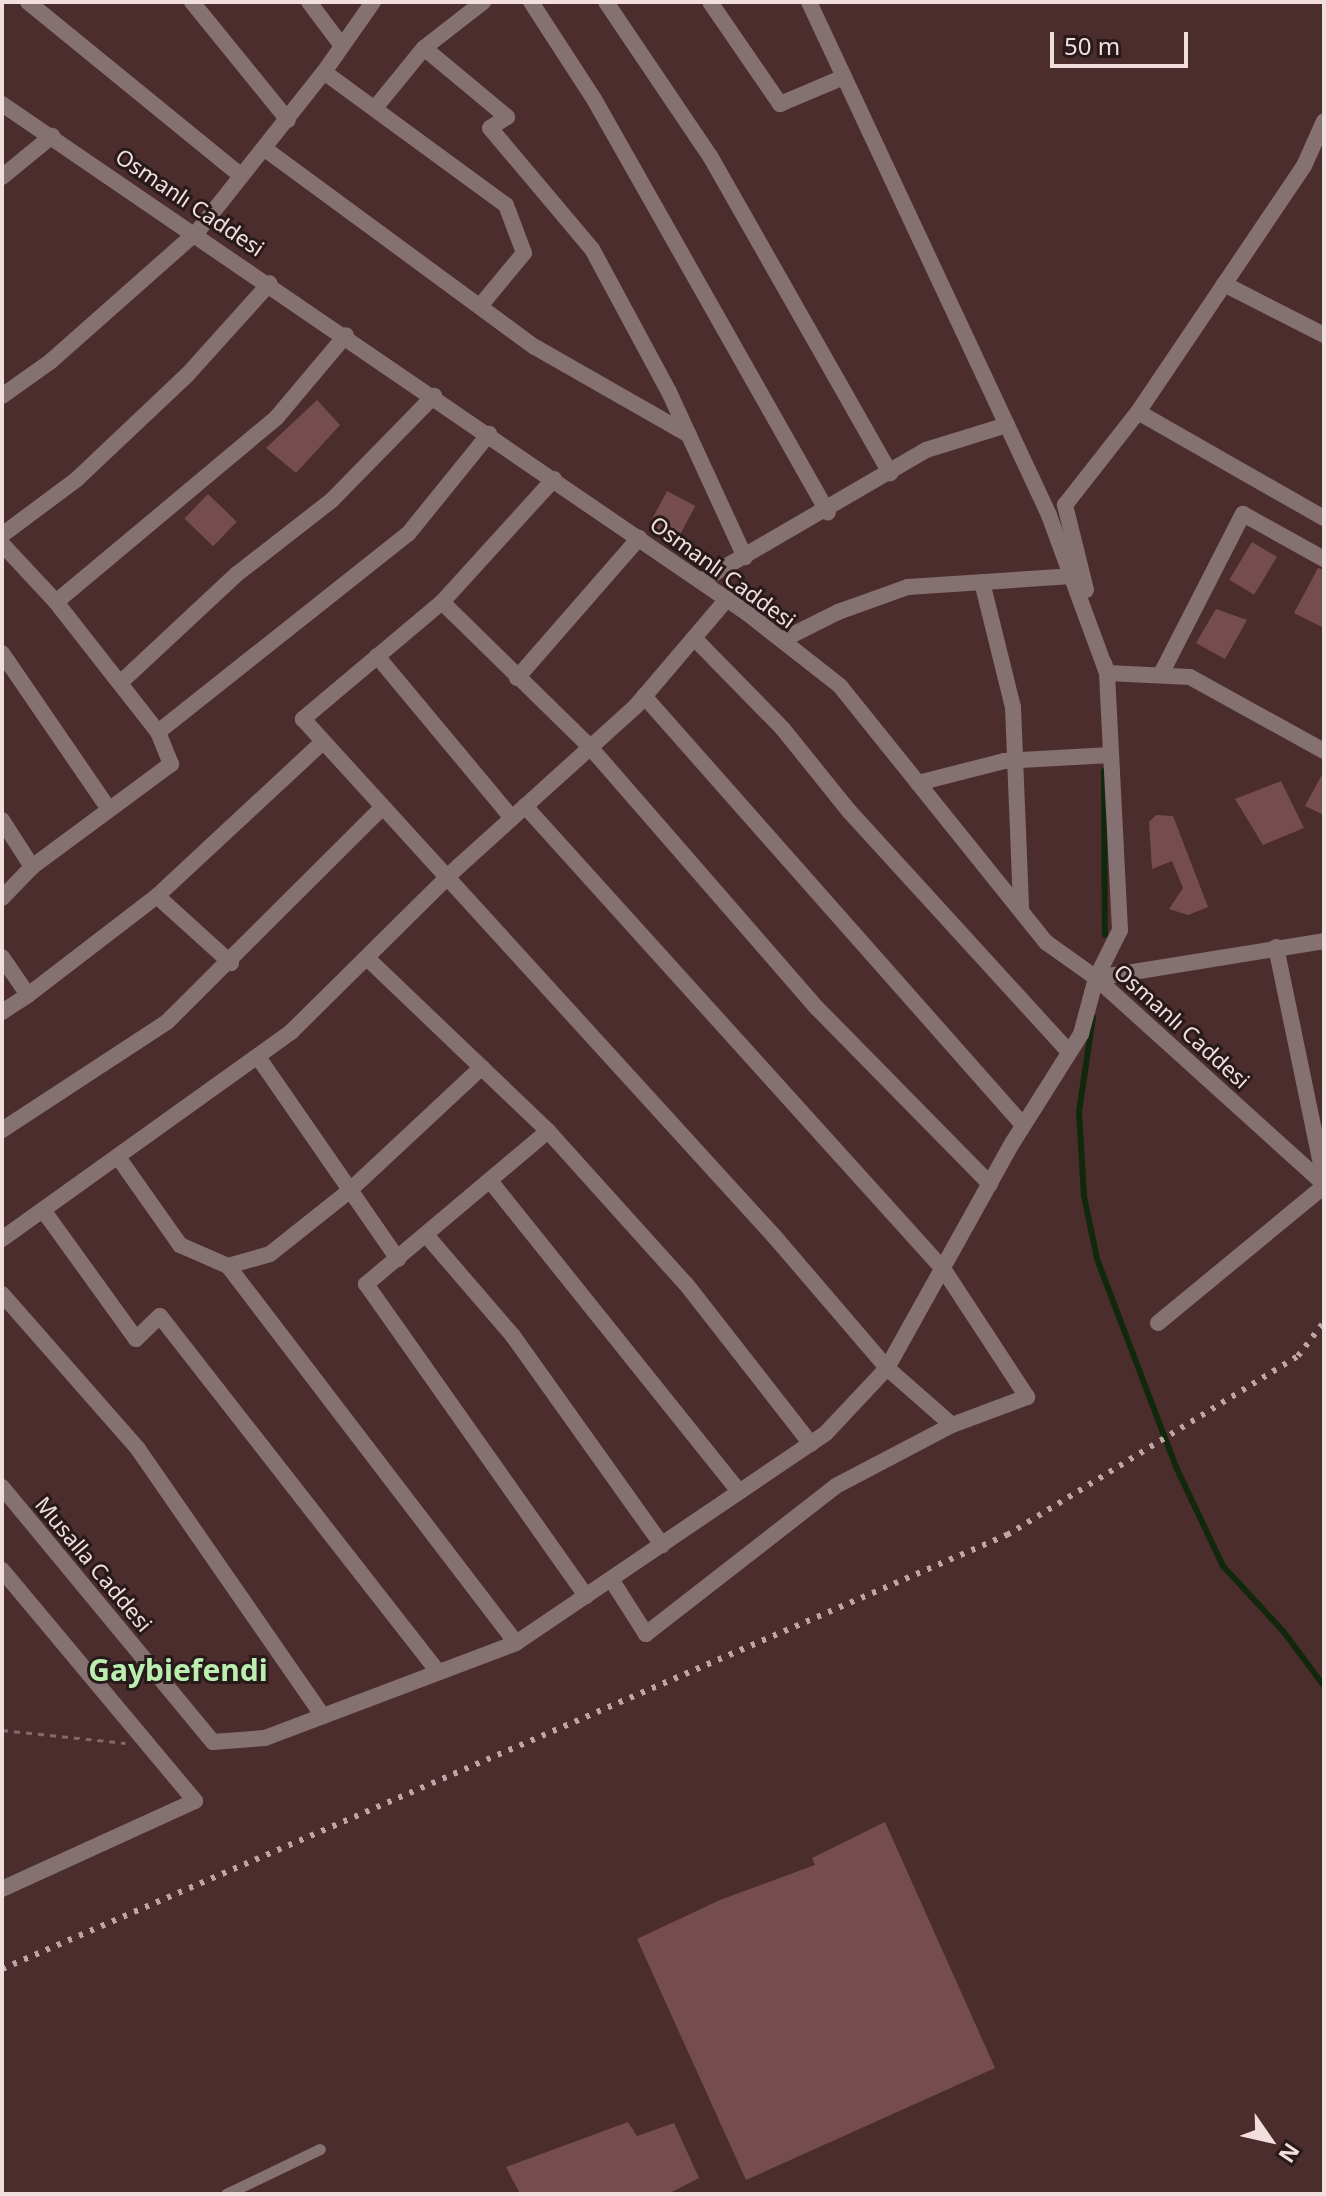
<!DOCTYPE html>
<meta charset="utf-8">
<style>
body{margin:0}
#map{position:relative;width:1326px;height:2196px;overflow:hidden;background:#4c2d2e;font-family:"Noto Sans",sans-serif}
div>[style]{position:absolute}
.stream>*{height:6px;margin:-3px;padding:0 3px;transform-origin:3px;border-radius:3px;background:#12280d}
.building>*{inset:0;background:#764d4e;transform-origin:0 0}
.path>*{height:3px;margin-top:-1.5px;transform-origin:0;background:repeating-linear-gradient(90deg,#84696a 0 6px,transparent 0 12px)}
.service>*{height:11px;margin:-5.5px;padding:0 5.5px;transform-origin:5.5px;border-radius:5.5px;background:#857171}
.minor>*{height:16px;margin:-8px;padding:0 8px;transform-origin:8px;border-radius:8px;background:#857171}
.tertiary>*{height:16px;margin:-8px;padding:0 8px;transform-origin:8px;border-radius:8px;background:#857171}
.rail>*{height:6px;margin-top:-3px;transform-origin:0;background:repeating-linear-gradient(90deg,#bea6a6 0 4px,transparent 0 12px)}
span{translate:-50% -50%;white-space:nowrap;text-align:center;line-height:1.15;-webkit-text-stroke:6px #281a1a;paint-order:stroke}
.street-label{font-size:22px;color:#f3dede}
.district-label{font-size:30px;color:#bbefb0;font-weight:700}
.frame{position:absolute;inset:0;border:4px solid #f3dede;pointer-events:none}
.north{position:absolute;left:1230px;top:2100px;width:80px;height:80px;-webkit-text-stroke:6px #281a1a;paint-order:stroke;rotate:124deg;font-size:22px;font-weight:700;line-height:32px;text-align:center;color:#f3dede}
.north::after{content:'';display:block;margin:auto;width:28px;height:36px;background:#f3dede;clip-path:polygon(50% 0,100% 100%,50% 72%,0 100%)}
.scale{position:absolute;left:1050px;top:32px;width:138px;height:36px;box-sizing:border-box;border:4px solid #f3dede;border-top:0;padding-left:10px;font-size:24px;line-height:28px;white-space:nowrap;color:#f3dede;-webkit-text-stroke:6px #281a1a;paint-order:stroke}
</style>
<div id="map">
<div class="stream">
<i style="left:1104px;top:771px;width:164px;rotate:89.7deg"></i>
<i style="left:1093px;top:1017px;width:96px;rotate:98.4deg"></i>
<i style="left:1079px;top:1112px;width:84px;rotate:86.6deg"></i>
<i style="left:1084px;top:1196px;width:64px;rotate:78.3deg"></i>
<i style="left:1097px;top:1259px;width:222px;rotate:69.2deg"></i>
<i style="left:1176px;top:1467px;width:110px;rotate:64.6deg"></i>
<i style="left:1223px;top:1566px;width:88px;rotate:47.3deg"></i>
<i style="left:1283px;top:1631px;width:69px;rotate:53.3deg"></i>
</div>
<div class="building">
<i style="clip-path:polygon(317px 400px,340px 425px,296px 473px,266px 448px)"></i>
<i style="left:667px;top:491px;width:32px;height:38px;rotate:28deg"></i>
<i style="left:208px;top:494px;width:40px;height:34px;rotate:44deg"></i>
<i style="left:1252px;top:542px;width:29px;height:44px;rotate:31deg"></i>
<i style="clip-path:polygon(1318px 568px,1324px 570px,1324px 628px,1294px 613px)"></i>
<i style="clip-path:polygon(1216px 609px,1247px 620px,1225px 659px,1196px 643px)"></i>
<i style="clip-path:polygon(1324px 771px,1324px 815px,1305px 806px)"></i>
<i style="clip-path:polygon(1281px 781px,1304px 828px,1263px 845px,1235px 799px)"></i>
<i style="clip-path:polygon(1156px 815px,1173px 816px,1208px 907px,1188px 915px,1169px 909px,1183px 888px,1172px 861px,1152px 869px,1149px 822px)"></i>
<i style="clip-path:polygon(885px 1822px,995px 2068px,746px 2180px,637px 1939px,720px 1900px,815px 1865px,812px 1858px)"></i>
<i style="clip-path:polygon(628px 2122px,637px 2136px,674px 2123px,699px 2178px,668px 2194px,520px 2194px,506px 2167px)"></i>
</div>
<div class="path">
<i style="left:2px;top:1730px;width:124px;rotate:6deg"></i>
</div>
<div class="service">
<i style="left:226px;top:2194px;width:104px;rotate:-25.6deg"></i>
</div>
<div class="minor">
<i style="left:28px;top:2px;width:275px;rotate:39.2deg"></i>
<i style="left:192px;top:2px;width:152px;rotate:50.9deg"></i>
<i style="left:309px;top:2px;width:55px;rotate:53.1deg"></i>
<i style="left:531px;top:2px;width:116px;rotate:57deg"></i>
<i style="left:594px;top:99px;width:475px;rotate:60.5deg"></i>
<i style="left:606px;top:2px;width:186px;rotate:56deg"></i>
<i style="left:710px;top:156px;width:365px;rotate:60.4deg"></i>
<i style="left:710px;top:2px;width:124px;rotate:55.5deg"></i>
<i style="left:780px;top:104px;width:69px;rotate:-22.9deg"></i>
<i style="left:424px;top:48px;width:108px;rotate:39.7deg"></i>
<i style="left:507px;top:117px;width:20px;rotate:147deg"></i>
<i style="left:490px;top:128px;width:158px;rotate:49.9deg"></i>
<i style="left:592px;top:249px;width:162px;rotate:61.7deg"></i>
<i style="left:669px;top:392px;width:182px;rotate:65.3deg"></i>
<i style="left:324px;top:72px;width:225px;rotate:36.2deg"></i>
<i style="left:506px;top:205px;width:51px;rotate:69.4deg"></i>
<i style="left:524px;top:253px;width:69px;rotate:129.7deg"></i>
<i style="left:2px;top:104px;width:902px;rotate:34.34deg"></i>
<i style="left:747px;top:613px;width:118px;rotate:38.1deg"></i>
<i style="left:840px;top:686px;width:330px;rotate:51.2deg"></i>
<i style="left:1047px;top:943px;width:60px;rotate:35.5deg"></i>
<i style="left:1096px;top:978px;width:307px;rotate:42.1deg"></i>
<i style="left:375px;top:108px;width:77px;rotate:-50.8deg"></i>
<i style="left:424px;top:48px;width:75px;rotate:-37.9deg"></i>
<i style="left:265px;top:149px;width:335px;rotate:36.3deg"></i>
<i style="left:535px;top:347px;width:177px;rotate:29.7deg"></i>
<i style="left:2px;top:177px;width:65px;rotate:-39.4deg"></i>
<i style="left:1224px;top:284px;width:112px;rotate:27deg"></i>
<i style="left:1138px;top:412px;width:214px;rotate:29.7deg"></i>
<i style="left:554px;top:479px;width:166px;rotate:132.3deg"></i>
<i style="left:442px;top:602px;width:182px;rotate:139.9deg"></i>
<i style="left:303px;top:719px;width:699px;rotate:47.67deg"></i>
<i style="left:774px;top:1236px;width:174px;rotate:49.4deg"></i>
<i style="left:887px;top:1368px;width:86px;rotate:41.2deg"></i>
<i style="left:2px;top:535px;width:94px;rotate:-36.7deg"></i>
<i style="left:77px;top:479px;width:153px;rotate:-43.4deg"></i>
<i style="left:188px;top:374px;width:122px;rotate:-48deg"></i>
<i style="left:2px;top:544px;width:79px;rotate:47deg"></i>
<i style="left:56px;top:602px;width:165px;rotate:51.9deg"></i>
<i style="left:158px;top:732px;width:35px;rotate:68deg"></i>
<i style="left:171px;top:764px;width:173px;rotate:143.5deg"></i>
<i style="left:32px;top:867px;width:43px;rotate:134.1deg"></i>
<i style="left:701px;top:581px;width:260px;rotate:-30.2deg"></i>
<i style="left:926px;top:450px;width:85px;rotate:-17.2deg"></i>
<i style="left:982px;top:582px;width:129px;rotate:76.1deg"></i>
<i style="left:1013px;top:707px;width:203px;rotate:87.7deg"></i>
<i style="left:1086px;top:590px;width:88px;rotate:-103.9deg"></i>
<i style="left:1065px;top:505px;width:118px;rotate:-51.9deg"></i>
<i style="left:1138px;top:412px;width:297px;rotate:-56deg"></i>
<i style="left:1304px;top:166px;width:49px;rotate:-66deg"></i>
<i style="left:56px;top:602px;width:288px;rotate:-39.9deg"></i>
<i style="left:277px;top:417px;width:107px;rotate:-49.9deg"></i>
<i style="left:442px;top:602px;width:207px;rotate:44.4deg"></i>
<i style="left:590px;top:747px;width:346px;rotate:49deg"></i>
<i style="left:817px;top:1008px;width:247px;rotate:45.5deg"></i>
<i style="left:694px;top:638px;width:127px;rotate:45.6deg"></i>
<i style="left:783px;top:729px;width:105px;rotate:51.2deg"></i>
<i style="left:849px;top:811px;width:326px;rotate:47.6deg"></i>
<i style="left:782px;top:640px;width:63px;rotate:-26.6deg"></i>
<i style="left:838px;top:612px;width:74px;rotate:-19.7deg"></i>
<i style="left:908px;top:587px;width:164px;rotate:-3.8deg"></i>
<i style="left:2px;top:653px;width:189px;rotate:55.6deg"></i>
<i style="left:377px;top:656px;width:211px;rotate:50.2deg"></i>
<i style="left:1104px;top:663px;width:10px;rotate:73deg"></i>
<i style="left:1107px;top:673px;width:83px;rotate:2.8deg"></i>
<i style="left:1190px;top:677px;width:153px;rotate:28.9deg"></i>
<i style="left:1161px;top:674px;width:180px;rotate:-62.9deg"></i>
<i style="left:1243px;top:514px;width:93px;rotate:29.1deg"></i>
<i style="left:517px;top:678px;width:186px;rotate:-48.9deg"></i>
<i style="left:120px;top:683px;width:160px;rotate:-43deg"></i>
<i style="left:237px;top:574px;width:120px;rotate:-37.9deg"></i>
<i style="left:332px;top:500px;width:146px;rotate:-45.6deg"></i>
<i style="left:644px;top:696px;width:572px;rotate:48.54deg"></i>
<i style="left:158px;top:732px;width:319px;rotate:-38.4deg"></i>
<i style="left:408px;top:534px;width:129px;rotate:-51deg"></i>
<i style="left:918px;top:783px;width:89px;rotate:-14.3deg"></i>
<i style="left:1004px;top:761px;width:107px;rotate:-3.2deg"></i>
<i style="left:525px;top:806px;width:625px;rotate:47.92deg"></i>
<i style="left:944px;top:1270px;width:152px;rotate:56.8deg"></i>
<i style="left:1027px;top:1397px;width:80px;rotate:159.5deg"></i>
<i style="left:952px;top:1425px;width:131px;rotate:152.3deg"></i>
<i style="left:836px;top:1486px;width:241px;rotate:142.1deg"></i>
<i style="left:646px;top:1634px;width:65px;rotate:-122.5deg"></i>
<i style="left:2px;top:820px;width:56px;rotate:57.4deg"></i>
<i style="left:157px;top:896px;width:226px;rotate:-42.9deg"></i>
<i style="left:1276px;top:947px;width:237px;rotate:78.3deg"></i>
<i style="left:2px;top:957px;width:46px;rotate:55.6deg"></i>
<i style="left:28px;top:995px;width:163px;rotate:-37.5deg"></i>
<i style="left:157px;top:896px;width:100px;rotate:42.2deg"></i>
<i style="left:367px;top:958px;width:250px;rotate:43.7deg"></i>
<i style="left:548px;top:1131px;width:206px;rotate:48deg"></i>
<i style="left:686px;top:1284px;width:203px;rotate:52deg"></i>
<i style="left:1096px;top:978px;width:231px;rotate:-9.2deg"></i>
<i style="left:2px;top:1012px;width:31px;rotate:-33deg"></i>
<i style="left:258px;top:1057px;width:246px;rotate:55.3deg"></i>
<i style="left:2px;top:1130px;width:197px;rotate:-33.2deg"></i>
<i style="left:167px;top:1022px;width:303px;rotate:-44.9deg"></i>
<i style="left:548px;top:1131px;width:238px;rotate:139.9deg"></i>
<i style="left:366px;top:1284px;width:382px;rotate:54.8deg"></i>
<i style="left:118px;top:1157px;width:108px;rotate:54.8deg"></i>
<i style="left:180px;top:1245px;width:52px;rotate:23.6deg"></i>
<i style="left:228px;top:1266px;width:44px;rotate:-15.9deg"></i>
<i style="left:270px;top:1254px;width:100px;rotate:-38.5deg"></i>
<i style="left:348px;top:1192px;width:183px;rotate:-43deg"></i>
<i style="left:491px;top:1182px;width:397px;rotate:51.3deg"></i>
<i style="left:43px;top:1210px;width:159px;rotate:54.2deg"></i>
<i style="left:136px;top:1339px;width:33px;rotate:-44deg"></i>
<i style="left:160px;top:1316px;width:452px;rotate:52deg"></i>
<i style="left:427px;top:1236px;width:132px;rotate:49.3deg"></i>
<i style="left:513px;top:1336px;width:257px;rotate:54.5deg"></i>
<i style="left:2px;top:1239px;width:355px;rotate:-35.6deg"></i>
<i style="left:291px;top:1032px;width:236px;rotate:-44.7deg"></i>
<i style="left:459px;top:866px;width:239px;rotate:-42.1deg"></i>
<i style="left:636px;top:706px;width:140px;rotate:-49.6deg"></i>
<i style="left:228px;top:1266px;width:474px;rotate:52.6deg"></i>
<i style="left:2px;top:1294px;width:206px;rotate:48.7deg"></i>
<i style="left:138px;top:1449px;width:325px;rotate:55.3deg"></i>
<i style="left:1158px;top:1323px;width:215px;rotate:-39.5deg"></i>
<i style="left:2px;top:1487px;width:331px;rotate:50.4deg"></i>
<i style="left:213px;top:1742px;width:52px;rotate:-4.4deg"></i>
<i style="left:265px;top:1738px;width:268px;rotate:-20.7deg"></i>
<i style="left:516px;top:1643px;width:374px;rotate:-34.1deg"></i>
<i style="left:826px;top:1433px;width:89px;rotate:-46.8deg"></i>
<i style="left:887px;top:1368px;width:259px;rotate:-60.9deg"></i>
<i style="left:1013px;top:1142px;width:128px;rotate:-57.8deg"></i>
<i style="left:1081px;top:1034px;width:58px;rotate:-75deg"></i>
<i style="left:1096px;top:978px;width:54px;rotate:-63.4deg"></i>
<i style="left:1120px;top:930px;width:257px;rotate:-92.9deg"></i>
<i style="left:1107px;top:673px;width:168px;rotate:-110.2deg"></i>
<i style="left:1049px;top:515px;width:566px;rotate:-115.07deg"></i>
<i style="left:2px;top:1570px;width:301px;rotate:50.1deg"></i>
<i style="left:195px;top:1801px;width:212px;rotate:155.5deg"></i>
</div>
<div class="tertiary">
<i style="left:2px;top:396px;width:60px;rotate:-35.5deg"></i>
<i style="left:51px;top:361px;width:195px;rotate:-41.5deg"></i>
<i style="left:197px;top:232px;width:204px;rotate:-51.6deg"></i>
<i style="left:324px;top:72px;width:85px;rotate:-55deg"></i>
</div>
<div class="rail">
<i style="left:2px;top:1969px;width:1095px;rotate:-23.36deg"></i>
<i style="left:1007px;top:1535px;width:342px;rotate:-31.6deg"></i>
<i style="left:1298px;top:1356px;width:43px;rotate:-52.6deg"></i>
</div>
<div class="street-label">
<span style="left:190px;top:202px;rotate:34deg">Osmanlı Caddesi</span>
<span style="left:723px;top:572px;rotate:36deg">Osmanlı Caddesi</span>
<span style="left:1182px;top:1026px;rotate:42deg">Osmanlı Caddesi</span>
<span style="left:94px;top:1564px;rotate:50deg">Musalla Caddesi</span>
</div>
<div class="district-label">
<span style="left:178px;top:1670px">Gaybiefendi</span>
</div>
<div class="frame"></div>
<div class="north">N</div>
<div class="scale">50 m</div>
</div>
